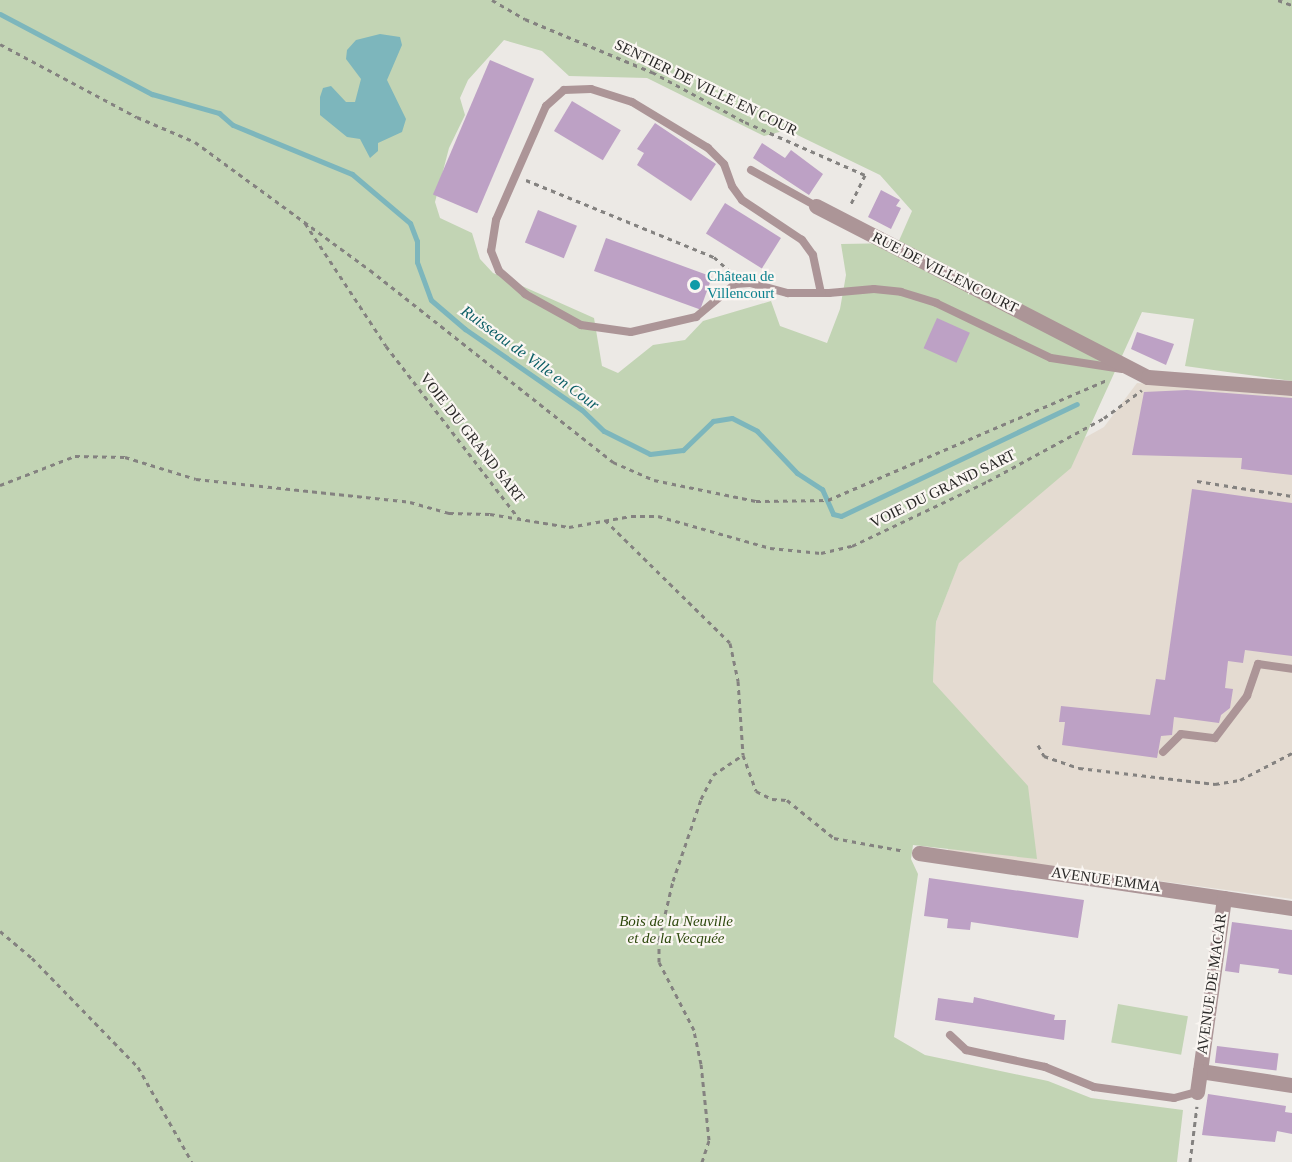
<!DOCTYPE html>
<meta charset="utf-8">
<style>
body{margin:0}
#map{position:relative;width:1292px;height:1162px;overflow:hidden;background:#ece9e5;font-family:"Times New Roman",serif}
div>[style]{position:absolute}
.built>*{inset:0;background:#e4dbd1}
.green>*{inset:0;background:#c2d4b4;transform-origin:0 0}
.water>*{inset:0;background:#7db6bc}
.stream>*{height:5px;margin:-2.5px;padding:0 2.5px;transform-origin:2.5px;border-radius:2.5px;background:#7db6bc}
.building>*{inset:0;background:#bda1c5;transform-origin:0 0}
.path>*{height:3px;margin-top:-1.5px;transform-origin:0;background:repeating-linear-gradient(90deg,#848280 0 4.5px,transparent 0 9px)}
.lane>*{height:8px;margin:-4px;padding:0 4px;transform-origin:4px;border-radius:4px;background:#ac9597}
.street>*{height:15px;margin:-7.5px;padding:0 7.5px;transform-origin:7.5px;border-radius:7.5px;background:#ac9597}
.dots>*{width:16px;height:16px;translate:-50% -50%;box-sizing:border-box;border:3px solid #faf6f2;border-radius:50%}
span{translate:-50% -50%;white-space:nowrap;text-align:center;line-height:1.15;-webkit-text-stroke:4.5px #faf6f2;paint-order:stroke}
.street-label{font-size:15px;color:#292827}
.culture-label{font-size:15px;color:#0d838f}
.left{translate:0 -50%;text-align:left}
.park-label{font-size:15px;color:#2d480c;font-style:italic}
.water-label{font-size:16px;color:#0b5e65;font-style:italic}
</style>
<div id="map">
<div class="built">
<i style="clip-path:polygon(1137px 383px,1292px 396px,1292px 899px,948px 852px,933px 682px,936px 622px,967px 541px,964px 505px,1104px 427px)"></i>
</div>
<div class="green">
<i style="clip-path:polygon(evenodd,0 0,1292px 0,1292px 381px,1185px 366px,1194px 319px,1142px 312px,1071px 468px,959px 563px,936px 622px,933px 682px,1028px 786px,1037px 859px,913px 845px,911px 859px,918px 874px,894px 1037px,925px 1055px,1048px 1081px,1091px 1098px,1183px 1110px,1177px 1162px,0 1162px,0 0,504px 40px,542px 51px,569px 76px,647px 78px,764px 136px,787px 130px,880px 175px,912px 211px,898px 243px,841px 244px,846px 275px,840px 309px,827px 343px,780px 326px,771px 301px,703px 321px,685px 340px,653px 345px,618px 373px,602px 366px,594px 318px,493px 273px,480px 259px,472px 233px,440px 218px,435px 202px,449px 148px,465px 115px,460px 98px,468px 80px,504px 40px)"></i>
<i style="left:1118px;top:1004px;width:71px;height:39px;rotate:10deg"></i>
</div>
<div class="water">
<i style="clip-path:polygon(380px 34px,400px 37px,402px 45px,387px 80px,406px 119px,402px 132px,378px 143px,378px 151px,370px 158px,360px 139px,347px 137px,320px 115px,320px 97px,323px 88px,331px 86px,346px 102px,355px 102px,361px 79px,346px 59px,347px 50px,356px 40px)"></i>
</div>
<div class="stream">
<i style="left:0;top:14px;width:172px;rotate:27.8deg"></i>
<i style="left:152px;top:94px;width:70px;rotate:15.8deg"></i>
<i style="left:219px;top:113px;width:18px;rotate:41deg"></i>
<i style="left:233px;top:125px;width:129px;rotate:22.4deg"></i>
<i style="left:352px;top:174px;width:76px;rotate:40.2deg"></i>
<i style="left:410px;top:223px;width:19px;rotate:69deg"></i>
<i style="left:417px;top:241px;width:21px;rotate:90deg"></i>
<i style="left:417px;top:262px;width:40px;rotate:69.8deg"></i>
<i style="left:431px;top:300px;width:45px;rotate:40.5deg"></i>
<i style="left:465px;top:329px;width:142px;rotate:34.7deg"></i>
<i style="left:582px;top:410px;width:30px;rotate:44deg"></i>
<i style="left:604px;top:431px;width:51px;rotate:26.6deg"></i>
<i style="left:650px;top:454px;width:33px;rotate:-7deg"></i>
<i style="left:683px;top:450px;width:42px;rotate:-44deg"></i>
<i style="left:713px;top:421px;width:19px;rotate:-9deg"></i>
<i style="left:732px;top:418px;width:28px;rotate:27deg"></i>
<i style="left:757px;top:431px;width:58px;rotate:46.4deg"></i>
<i style="left:797px;top:473px;width:30px;rotate:33deg"></i>
<i style="left:822px;top:489px;width:27px;rotate:66deg"></i>
<i style="left:833px;top:514px;width:8px;rotate:14deg"></i>
<i style="left:841px;top:516px;width:261px;rotate:-25.4deg"></i>
</div>
<div class="building">
<i style="left:490px;top:60px;width:48px;height:146px;rotate:23deg"></i>
<i style="left:572px;top:101px;width:57px;height:35px;rotate:31deg"></i>
<i style="clip-path:polygon(655px 123px,716px 164px,691px 201px,637px 165px,644px 153px,637px 149px)"></i>
<i style="clip-path:polygon(762px 143px,785px 158px,791px 150px,823px 174px,809px 195px,753px 158px)"></i>
<i style="clip-path:polygon(881px 190px,900px 200px,896px 206px,901px 208px,891px 229px,868px 217px)"></i>
<i style="left:725px;top:203px;width:66px;height:36px;rotate:32deg"></i>
<i style="left:538px;top:210px;width:42px;height:35px;rotate:22deg"></i>
<i style="left:606px;top:238px;width:113px;height:35px;rotate:20deg"></i>
<i style="left:937px;top:318px;width:36px;height:33px;rotate:24deg"></i>
<i style="clip-path:polygon(1137px 332px,1174px 344px,1166px 365px,1131px 349px)"></i>
<i style="clip-path:polygon(1187px 390px,1292px 398px,1292px 475px,1241px 469px,1242px 458px,1132px 455px,1144px 392px)"></i>
<i style="clip-path:polygon(1192px 489px,1292px 503px,1292px 656px,1245px 650px,1243px 663px,1228px 661px,1225px 688px,1233px 689px,1230px 708px,1221px 715px,1219px 723px,1174px 717px,1172px 735px,1161px 736px,1157px 758px,1062px 745px,1065px 722px,1059px 722px,1061px 706px,1150px 715px,1156px 679px,1165px 680px)"></i>
<i style="clip-path:polygon(929px 878px,1084px 900px,1078px 938px,971px 922px,970px 930px,947px 928px,948px 919px,924px 916px)"></i>
<i style="clip-path:polygon(1232px 922px,1292px 930px,1292px 975px,1278px 973px,1279px 969px,1240px 964px,1239px 973px,1225px 971px)"></i>
<i style="clip-path:polygon(974px 997px,1055px 1015px,1054px 1020px,1066px 1020px,1064px 1040px,935px 1020px,938px 998px,973px 1003px)"></i>
<i style="left:1217px;top:1046px;width:62px;height:17px;rotate:7deg"></i>
<i style="clip-path:polygon(1208px 1094px,1286px 1106px,1285px 1112px,1292px 1113px,1292px 1134px,1277px 1131px,1275px 1142px,1202px 1135px)"></i>
</div>
<div class="path">
<i style="left:492px;top:0;width:38px;rotate:30deg"></i>
<i style="left:525px;top:19px;width:138px;rotate:22.7deg"></i>
<i style="left:652px;top:72px;width:106px;rotate:28.3deg"></i>
<i style="left:745px;top:122px;width:131px;rotate:23.8deg"></i>
<i style="left:865px;top:175px;width:34px;rotate:116deg"></i>
<i style="left:1278px;top:0;width:15px;rotate:20deg"></i>
<i style="left:0;top:44px;width:155px;rotate:28.1deg"></i>
<i style="left:137px;top:117px;width:63px;rotate:23.3deg"></i>
<i style="left:195px;top:142px;width:217px;rotate:36.2deg"></i>
<i style="left:370px;top:270px;width:310px;rotate:38.3deg"></i>
<i style="left:613px;top:462px;width:45px;rotate:23.7deg"></i>
<i style="left:654px;top:480px;width:104px;rotate:11.6deg"></i>
<i style="left:756px;top:501px;width:72px;rotate:-0.8deg"></i>
<i style="left:828px;top:500px;width:304px;rotate:-23.3deg"></i>
<i style="left:526px;top:180px;width:203px;rotate:22.3deg"></i>
<i style="left:714px;top:257px;width:24px;rotate:42deg"></i>
<i style="left:305px;top:223px;width:147px;rotate:56.6deg"></i>
<i style="left:386px;top:346px;width:218px;rotate:52.4deg"></i>
<i style="left:1197px;top:481px;width:96px;rotate:9deg"></i>
<i style="left:0;top:485px;width:80px;rotate:-21.1deg"></i>
<i style="left:75px;top:456px;width:50px;rotate:1.1deg"></i>
<i style="left:125px;top:457px;width:74px;rotate:17.2deg"></i>
<i style="left:196px;top:479px;width:215px;rotate:6.1deg"></i>
<i style="left:410px;top:502px;width:41px;rotate:15.8deg"></i>
<i style="left:449px;top:513px;width:41px;rotate:1.4deg"></i>
<i style="left:490px;top:514px;width:80px;rotate:9.3deg"></i>
<i style="left:569px;top:527px;width:63px;rotate:-10.1deg"></i>
<i style="left:631px;top:516px;width:27px"></i>
<i style="left:658px;top:516px;width:116px;rotate:15.9deg"></i>
<i style="left:770px;top:548px;width:51px;rotate:5.6deg"></i>
<i style="left:821px;top:553px;width:32px;rotate:-13deg"></i>
<i style="left:852px;top:546px;width:151px;rotate:-25.5deg"></i>
<i style="left:988px;top:481px;width:132px;rotate:-28.5deg"></i>
<i style="left:1104px;top:418px;width:47px;rotate:-36.4deg"></i>
<i style="left:605px;top:520px;width:175px;rotate:44.5deg"></i>
<i style="left:730px;top:643px;width:39px;rotate:78deg"></i>
<i style="left:738px;top:681px;width:74px;rotate:86.1deg"></i>
<i style="left:743px;top:755px;width:38px;rotate:70deg"></i>
<i style="left:756px;top:791px;width:18px;rotate:27deg"></i>
<i style="left:772px;top:799px;width:15px;rotate:4deg"></i>
<i style="left:787px;top:800px;width:60px;rotate:39deg"></i>
<i style="left:834px;top:838px;width:72px;rotate:10.4deg"></i>
<i style="left:1038px;top:745px;width:13px;rotate:61deg"></i>
<i style="left:1044px;top:756px;width:37px;rotate:19deg"></i>
<i style="left:1079px;top:768px;width:137px;rotate:6.7deg"></i>
<i style="left:1215px;top:784px;width:25px;rotate:-9deg"></i>
<i style="left:1240px;top:780px;width:59px;rotate:-27.4deg"></i>
<i style="left:0;top:931px;width:42px;rotate:40.2deg"></i>
<i style="left:32px;top:958px;width:152px;rotate:45.8deg"></i>
<i style="left:138px;top:1067px;width:109px;rotate:60.4deg"></i>
<i style="left:702px;top:1162px;width:23px;rotate:-72deg"></i>
<i style="left:709px;top:1140px;width:76px;rotate:-96deg"></i>
<i style="left:701px;top:1064px;width:35px;rotate:-102deg"></i>
<i style="left:694px;top:1030px;width:76px;rotate:-117.2deg"></i>
<i style="left:659px;top:962px;width:22px;rotate:-90deg"></i>
<i style="left:659px;top:940px;width:61px;rotate:-76.7deg"></i>
<i style="left:673px;top:881px;width:87px;rotate:-71.1deg"></i>
<i style="left:701px;top:799px;width:27px;rotate:-63deg"></i>
<i style="left:713px;top:775px;width:36px;rotate:-34deg"></i>
<i style="left:1190px;top:1162px;width:56px;rotate:-82.9deg"></i>
</div>
<div class="lane">
<i style="left:751px;top:170px;width:74px;rotate:29deg"></i>
<i style="left:821px;top:293px;width:39px;rotate:-102deg"></i>
<i style="left:813px;top:255px;width:19px;rotate:-126deg"></i>
<i style="left:802px;top:240px;width:72px;rotate:-146.3deg"></i>
<i style="left:742px;top:200px;width:17px;rotate:-126deg"></i>
<i style="left:732px;top:186px;width:23px;rotate:-110deg"></i>
<i style="left:724px;top:164px;width:23px;rotate:-135deg"></i>
<i style="left:708px;top:148px;width:89px;rotate:-148.8deg"></i>
<i style="left:632px;top:102px;width:43px;rotate:-162.4deg"></i>
<i style="left:591px;top:89px;width:27px;rotate:178deg"></i>
<i style="left:564px;top:90px;width:24px;rotate:138deg"></i>
<i style="left:546px;top:106px;width:124px;rotate:113.7deg"></i>
<i style="left:496px;top:220px;width:31px;rotate:99deg"></i>
<i style="left:491px;top:251px;width:22px;rotate:68deg"></i>
<i style="left:499px;top:271px;width:35px;rotate:41deg"></i>
<i style="left:525px;top:294px;width:64px;rotate:29deg"></i>
<i style="left:581px;top:325px;width:50px;rotate:8deg"></i>
<i style="left:631px;top:332px;width:67px;rotate:-13deg"></i>
<i style="left:696px;top:317px;width:51px;rotate:-40.2deg"></i>
<i style="left:735px;top:284px;width:15px;rotate:-4deg"></i>
<i style="left:750px;top:283px;width:39px;rotate:15deg"></i>
<i style="left:788px;top:293px;width:41px"></i>
<i style="left:829px;top:293px;width:45px;rotate:-5.1deg"></i>
<i style="left:874px;top:289px;width:27px;rotate:6deg"></i>
<i style="left:901px;top:292px;width:37px;rotate:17deg"></i>
<i style="left:936px;top:303px;width:127px;rotate:25.6deg"></i>
<i style="left:1051px;top:358px;width:72px;rotate:8.8deg"></i>
<i style="left:1163px;top:752px;width:25px;rotate:-45deg"></i>
<i style="left:1181px;top:734px;width:34px;rotate:7deg"></i>
<i style="left:1215px;top:738px;width:53px;rotate:-52.7deg"></i>
<i style="left:1247px;top:696px;width:34px;rotate:-71deg"></i>
<i style="left:1258px;top:664px;width:34px;rotate:8deg"></i>
<i style="left:950px;top:1035px;width:22px;rotate:43deg"></i>
<i style="left:966px;top:1050px;width:81px;rotate:12.1deg"></i>
<i style="left:1045px;top:1067px;width:53px;rotate:22.2deg"></i>
<i style="left:1094px;top:1087px;width:81px;rotate:7.8deg"></i>
<i style="left:1174px;top:1098px;width:24px;rotate:-15deg"></i>
</div>
<div class="street">
<i style="left:816px;top:206px;width:373px;rotate:27.3deg"></i>
<i style="left:1148px;top:377px;width:144px;rotate:4.4deg"></i>
<i style="left:919px;top:853px;width:377px;rotate:8.4deg"></i>
<i style="left:1224px;top:898px;width:175px;rotate:97.9deg"></i>
<i style="left:1200px;top:1071px;width:93px;rotate:8.7deg"></i>
<i style="left:1197px;top:1092px;width:21px;rotate:-82deg"></i>
</div>
<div class="dots">
<i style="left:695px;top:285px;background:#0f9aa8"></i>
</div>
<div class="street-label">
<span style="left:706px;top:88px;rotate:26deg">SENTIER DE VILLE EN COUR</span>
<span style="left:945px;top:273px;rotate:27deg">RUE DE VILLENCOURT</span>
<span style="left:472px;top:438px;rotate:52deg">VOIE DU GRAND SART</span>
<span style="left:943px;top:489px;rotate:-26deg">VOIE DU GRAND SART</span>
<span style="left:1106px;top:880px;rotate:8deg">AVENUE EMMA</span>
<span style="left:1212px;top:984px;rotate:-82deg">AVENUE DE MACAR</span>
</div>
<div class="culture-label">
<span class="left" style="left:707px;top:285px">Château de<br>Villencourt</span>
</div>
<div class="park-label">
<span style="left:676px;top:930px">Bois de la Neuville<br>et de la Vecquée</span>
</div>
<div class="water-label">
<span style="left:530px;top:358px;rotate:36deg">Ruisseau de Ville en Cour</span>
</div>
</div>
